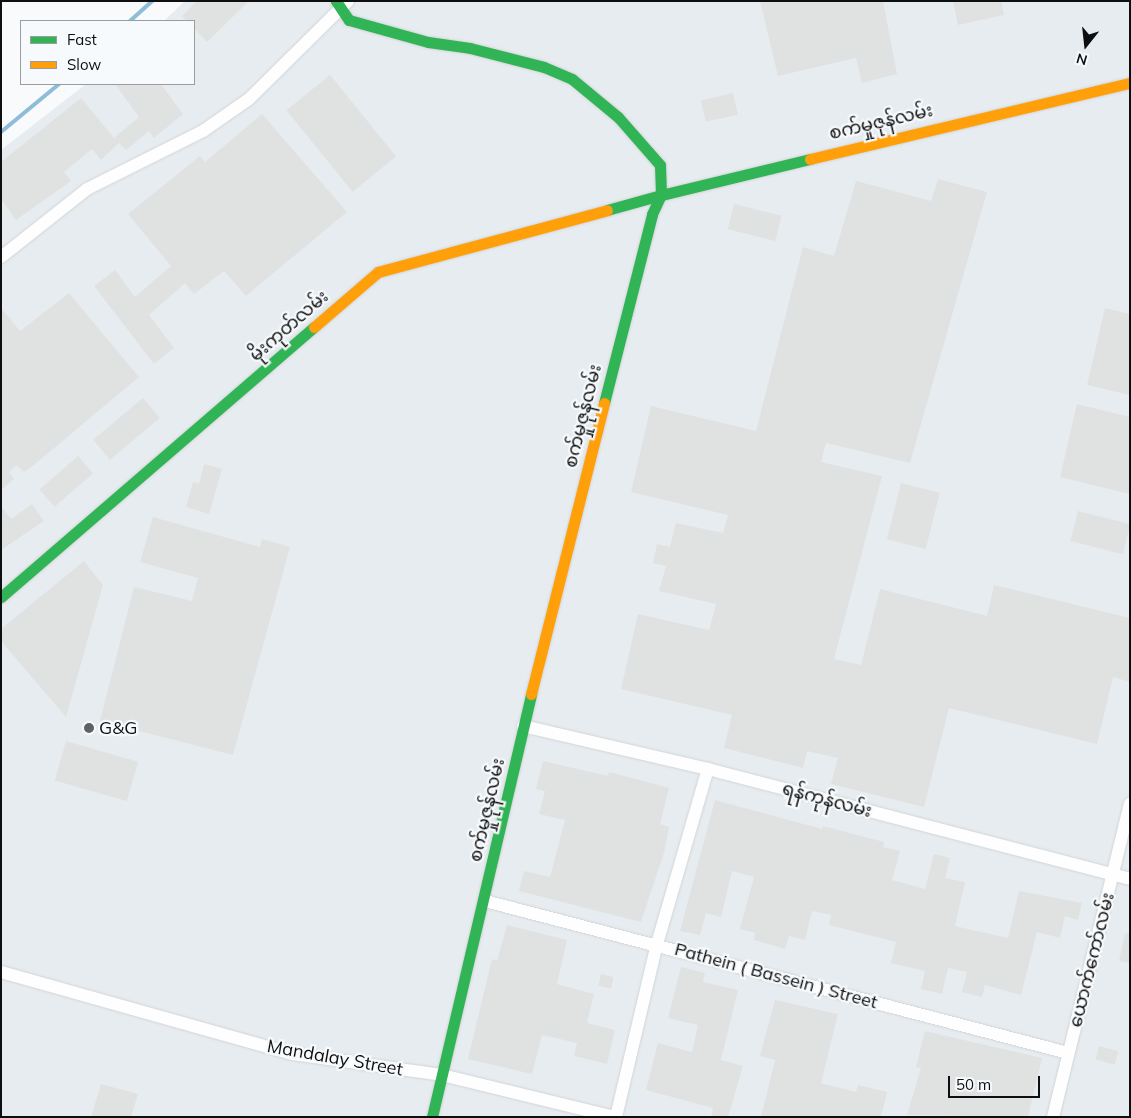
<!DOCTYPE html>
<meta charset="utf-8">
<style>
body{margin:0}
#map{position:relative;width:1131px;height:1118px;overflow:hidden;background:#f8fafb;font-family:Mulish,"Noto Sans Myanmar",sans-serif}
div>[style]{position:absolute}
.built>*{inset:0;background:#e6ecf0}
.stream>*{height:4px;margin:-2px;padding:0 2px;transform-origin:2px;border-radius:2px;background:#8ebdd9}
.building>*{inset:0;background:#e0e2e2;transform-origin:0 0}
.roads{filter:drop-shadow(0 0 1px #d3d4d5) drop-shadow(0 0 1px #d3d4d5)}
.street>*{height:12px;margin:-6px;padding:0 6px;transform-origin:6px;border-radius:6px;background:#fefefe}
.fast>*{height:11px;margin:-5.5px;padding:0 5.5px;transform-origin:5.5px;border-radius:5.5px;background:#30b455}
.slow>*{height:11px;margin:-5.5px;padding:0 5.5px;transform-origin:5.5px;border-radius:5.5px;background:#ff9f0a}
.dots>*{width:14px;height:14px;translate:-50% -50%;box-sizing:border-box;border:2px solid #f7fafc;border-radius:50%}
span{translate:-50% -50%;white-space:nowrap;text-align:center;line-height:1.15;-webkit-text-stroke:4.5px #f7fafc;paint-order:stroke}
.street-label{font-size:18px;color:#0e0f10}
.poi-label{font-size:18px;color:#0e0f10}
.left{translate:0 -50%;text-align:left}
.frame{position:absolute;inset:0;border:2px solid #0e0f10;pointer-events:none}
.legend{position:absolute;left:20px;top:20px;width:175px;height:65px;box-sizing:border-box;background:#f7fafc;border:1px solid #9a9c9e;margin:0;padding:6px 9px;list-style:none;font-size:15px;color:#0e0f10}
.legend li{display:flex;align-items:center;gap:10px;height:25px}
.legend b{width:25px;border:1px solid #9a9c9e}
.north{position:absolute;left:1061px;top:20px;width:50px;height:50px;-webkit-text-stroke:4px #f7fafc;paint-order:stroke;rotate:196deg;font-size:14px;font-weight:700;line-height:20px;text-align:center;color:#0e0f10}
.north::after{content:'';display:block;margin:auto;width:18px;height:22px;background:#0e0f10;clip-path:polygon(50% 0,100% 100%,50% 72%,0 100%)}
.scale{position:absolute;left:948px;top:1076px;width:92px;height:22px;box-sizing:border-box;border:2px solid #0e0f10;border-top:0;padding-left:6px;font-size:15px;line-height:18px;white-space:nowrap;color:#0e0f10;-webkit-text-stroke:4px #f7fafc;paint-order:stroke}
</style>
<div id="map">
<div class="built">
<i style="clip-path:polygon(185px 1px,1130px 1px,1130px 1117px,1px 1117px,1px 150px,86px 84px,194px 84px,194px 21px,164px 21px)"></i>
</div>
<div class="stream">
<i style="left:130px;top:21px;width:30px;rotate:-42deg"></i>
<i style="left:1px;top:132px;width:75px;rotate:-39.6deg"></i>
</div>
<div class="building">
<i style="clip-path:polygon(197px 1px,249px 1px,207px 42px,194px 28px,194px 21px,187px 21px,182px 16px)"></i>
<i style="clip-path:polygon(760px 1px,883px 1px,897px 74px,862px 83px,856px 58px,778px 76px)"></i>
<i style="clip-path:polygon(953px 1px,1001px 1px,1004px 15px,958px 25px)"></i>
<i style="left:330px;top:75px;width:105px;height:56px;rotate:51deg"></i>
<i style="clip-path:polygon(115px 84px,161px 84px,183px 114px,154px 138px,149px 131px,126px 150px,119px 143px,101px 160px,92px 149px,64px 172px,71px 181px,16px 220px,1px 199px,1px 162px,81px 98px,114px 138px,139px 117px)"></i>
<i style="left:733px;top:93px;width:22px;height:33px;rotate:77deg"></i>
<i style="clip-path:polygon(262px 114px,347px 212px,246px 296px,224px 271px,194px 294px,185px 283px,149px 315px,174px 348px,154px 364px,94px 286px,115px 270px,135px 297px,171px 266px,128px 214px,200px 156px,205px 162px)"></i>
<i style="clip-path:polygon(938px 179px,987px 192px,910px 463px,826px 443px,821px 462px,882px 476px,834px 659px,861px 665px,880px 589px,987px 616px,994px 585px,1130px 618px,1130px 682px,1113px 677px,1097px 744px,949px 708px,924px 807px,831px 784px,838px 758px,807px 751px,803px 768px,724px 748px,732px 715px,621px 689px,638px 614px,709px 630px,716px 604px,659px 591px,666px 566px,653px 563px,657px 544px,670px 547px,676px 523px,723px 533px,728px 515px,631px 492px,651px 406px,756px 431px,803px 247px,834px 256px,856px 181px,931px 201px)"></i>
<i style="left:734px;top:204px;width:49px;height:26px;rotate:14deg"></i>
<i style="clip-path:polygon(69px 293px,139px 377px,34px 465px,24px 472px,17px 465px,9px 472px,14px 479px,1px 490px,1px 308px,20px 331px)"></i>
<i style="clip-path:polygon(1105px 308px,1130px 314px,1130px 395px,1087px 385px)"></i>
<i style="left:143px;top:398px;width:26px;height:65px;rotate:50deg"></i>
<i style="clip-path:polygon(1077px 404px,1130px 417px,1130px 494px,1060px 477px)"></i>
<i style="left:78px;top:456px;width:23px;height:51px;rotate:49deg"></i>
<i style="clip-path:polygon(204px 464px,222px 469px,209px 514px,186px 507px,193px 482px,199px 484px)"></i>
<i style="left:901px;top:483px;width:40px;height:58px;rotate:14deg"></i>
<i style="clip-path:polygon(32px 504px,44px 521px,1px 550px,1px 506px,11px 519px)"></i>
<i style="left:1078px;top:511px;width:54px;height:31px;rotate:14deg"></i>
<i style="clip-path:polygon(153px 517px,260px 547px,262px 539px,290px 547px,233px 755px,100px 721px,134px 587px,192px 601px,198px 578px,140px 562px)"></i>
<i style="clip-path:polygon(84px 561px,103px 585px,66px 717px,1px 641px,1px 629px)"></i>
<i style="left:66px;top:741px;width:75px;height:41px;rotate:16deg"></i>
<i style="clip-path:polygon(543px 761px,608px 776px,609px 772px,669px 788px,660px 824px,669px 827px,664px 853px,641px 922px,519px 891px,524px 871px,550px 877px,565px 820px,539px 814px,545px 791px,536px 789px)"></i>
<i style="clip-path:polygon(715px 800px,822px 829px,823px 826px,884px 842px,883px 847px,900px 851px,892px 880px,925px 889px,934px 854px,950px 858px,945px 878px,965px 882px,955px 926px,1008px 938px,1019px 891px,1082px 903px,1078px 920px,1065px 916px,1060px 938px,1037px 932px,1021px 995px,985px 985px,982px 997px,962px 992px,967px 972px,948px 968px,942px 994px,921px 989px,925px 971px,891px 963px,896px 942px,829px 925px,831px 915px,812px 911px,805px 940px,789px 936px,785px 949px,754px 940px,755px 933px,740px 929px,754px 877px,732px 871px,721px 917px,706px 913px,700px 935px,680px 931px)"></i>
<i style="clip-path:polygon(507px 925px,567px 940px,557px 984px,594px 994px,587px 1023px,615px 1030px,607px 1064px,574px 1056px,577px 1043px,542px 1035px,532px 1074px,468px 1059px,492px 959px,497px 961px)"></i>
<i style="clip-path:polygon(1125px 933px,1130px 934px,1130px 963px,1119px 961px)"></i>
<i style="clip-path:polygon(681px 967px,705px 973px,703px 982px,738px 990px,721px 1060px,743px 1066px,728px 1117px,711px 1117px,713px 1108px,646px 1090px,658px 1043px,692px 1052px,698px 1025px,668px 1018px)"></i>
<i style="left:601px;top:974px;width:13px;height:12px;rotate:13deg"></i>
<i style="clip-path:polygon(775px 1000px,838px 1014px,821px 1083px,856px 1092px,858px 1085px,887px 1092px,881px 1117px,761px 1117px,775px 1060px,760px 1056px)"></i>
<i style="clip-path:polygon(925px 1031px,1042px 1058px,1028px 1117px,907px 1115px,921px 1068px,916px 1067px)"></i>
<i style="left:1099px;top:1046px;width:20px;height:14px;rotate:15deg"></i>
<i style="clip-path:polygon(101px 1084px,138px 1094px,131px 1117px,91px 1117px)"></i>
</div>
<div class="roads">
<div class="street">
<i style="left:1px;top:257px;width:110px;rotate:-38.3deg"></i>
<i style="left:87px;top:189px;width:130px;rotate:-26.6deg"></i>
<i style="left:203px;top:131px;width:56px;rotate:-34.8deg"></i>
<i style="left:249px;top:99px;width:139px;rotate:-44.7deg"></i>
<i style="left:523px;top:726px;width:190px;rotate:13.1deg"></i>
<i style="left:708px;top:769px;width:436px;rotate:14.6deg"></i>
<i style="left:485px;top:901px;width:602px;rotate:14.61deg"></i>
<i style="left:1px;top:972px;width:303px;rotate:15.7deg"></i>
<i style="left:293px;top:1054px;width:150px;rotate:8deg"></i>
<i style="left:442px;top:1075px;width:177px;rotate:13.7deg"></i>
<i style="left:616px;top:1117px;width:178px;rotate:-76.7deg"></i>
<i style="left:657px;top:944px;width:182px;rotate:-73.8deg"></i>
<i style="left:1053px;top:1117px;width:323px;rotate:-76.2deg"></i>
</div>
<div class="fast">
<i style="left:336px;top:1px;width:23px;rotate:56deg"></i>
<i style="left:349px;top:20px;width:82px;rotate:15.6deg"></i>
<i style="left:428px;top:42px;width:42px;rotate:8.1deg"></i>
<i style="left:470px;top:48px;width:76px;rotate:14.4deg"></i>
<i style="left:544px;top:67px;width:30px;rotate:23deg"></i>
<i style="left:572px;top:79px;width:60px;rotate:39.6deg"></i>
<i style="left:618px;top:117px;width:64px;rotate:48.8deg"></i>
<i style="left:660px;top:165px;width:30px;rotate:88deg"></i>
<i style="left:661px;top:195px;width:56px;rotate:164.5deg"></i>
<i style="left:604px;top:403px;width:195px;rotate:-75.7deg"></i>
<i style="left:652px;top:214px;width:21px;rotate:-65deg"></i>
<i style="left:661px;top:195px;width:153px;rotate:-13.6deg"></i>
<i style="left:1px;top:597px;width:413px;rotate:-40.8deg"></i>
<i style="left:432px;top:1117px;width:434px;rotate:-76.8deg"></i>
</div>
<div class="slow">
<i style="left:810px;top:159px;width:329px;rotate:-13.4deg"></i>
<i style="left:314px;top:327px;width:84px;rotate:-40.7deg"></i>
<i style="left:378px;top:272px;width:237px;rotate:-15.1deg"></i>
<i style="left:531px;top:694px;width:300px;rotate:-75.9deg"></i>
</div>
</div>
<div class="dots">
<i style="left:89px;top:728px;background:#606162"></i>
</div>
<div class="street-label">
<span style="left:881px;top:122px;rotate:-13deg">စက်မှုဇုန်လမ်း</span>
<span style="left:289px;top:326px;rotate:-41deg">မိုးကုတ်လမ်း</span>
<span style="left:583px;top:416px;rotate:-76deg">စက်မှုဇုန်လမ်း</span>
<span style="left:827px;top:800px;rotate:15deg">ရန်ကုန်လမ်း</span>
<span style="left:487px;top:810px;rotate:-77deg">စက်မှုဇုန်လမ်း</span>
<span style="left:1092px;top:960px;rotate:-76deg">ယောက်ကော်လမ်း</span>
<span style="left:776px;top:976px;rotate:15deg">Pathein ( Bassein ) Street</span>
<span style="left:335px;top:1058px;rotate:10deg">Mandalay Street</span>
</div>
<div class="poi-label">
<span class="left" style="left:99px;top:728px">G&amp;G</span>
</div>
<div class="frame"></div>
<ul class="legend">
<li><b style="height:6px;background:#30b455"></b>Fast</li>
<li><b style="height:6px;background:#ff9f0a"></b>Slow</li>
</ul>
<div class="north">N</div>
<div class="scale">50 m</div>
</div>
